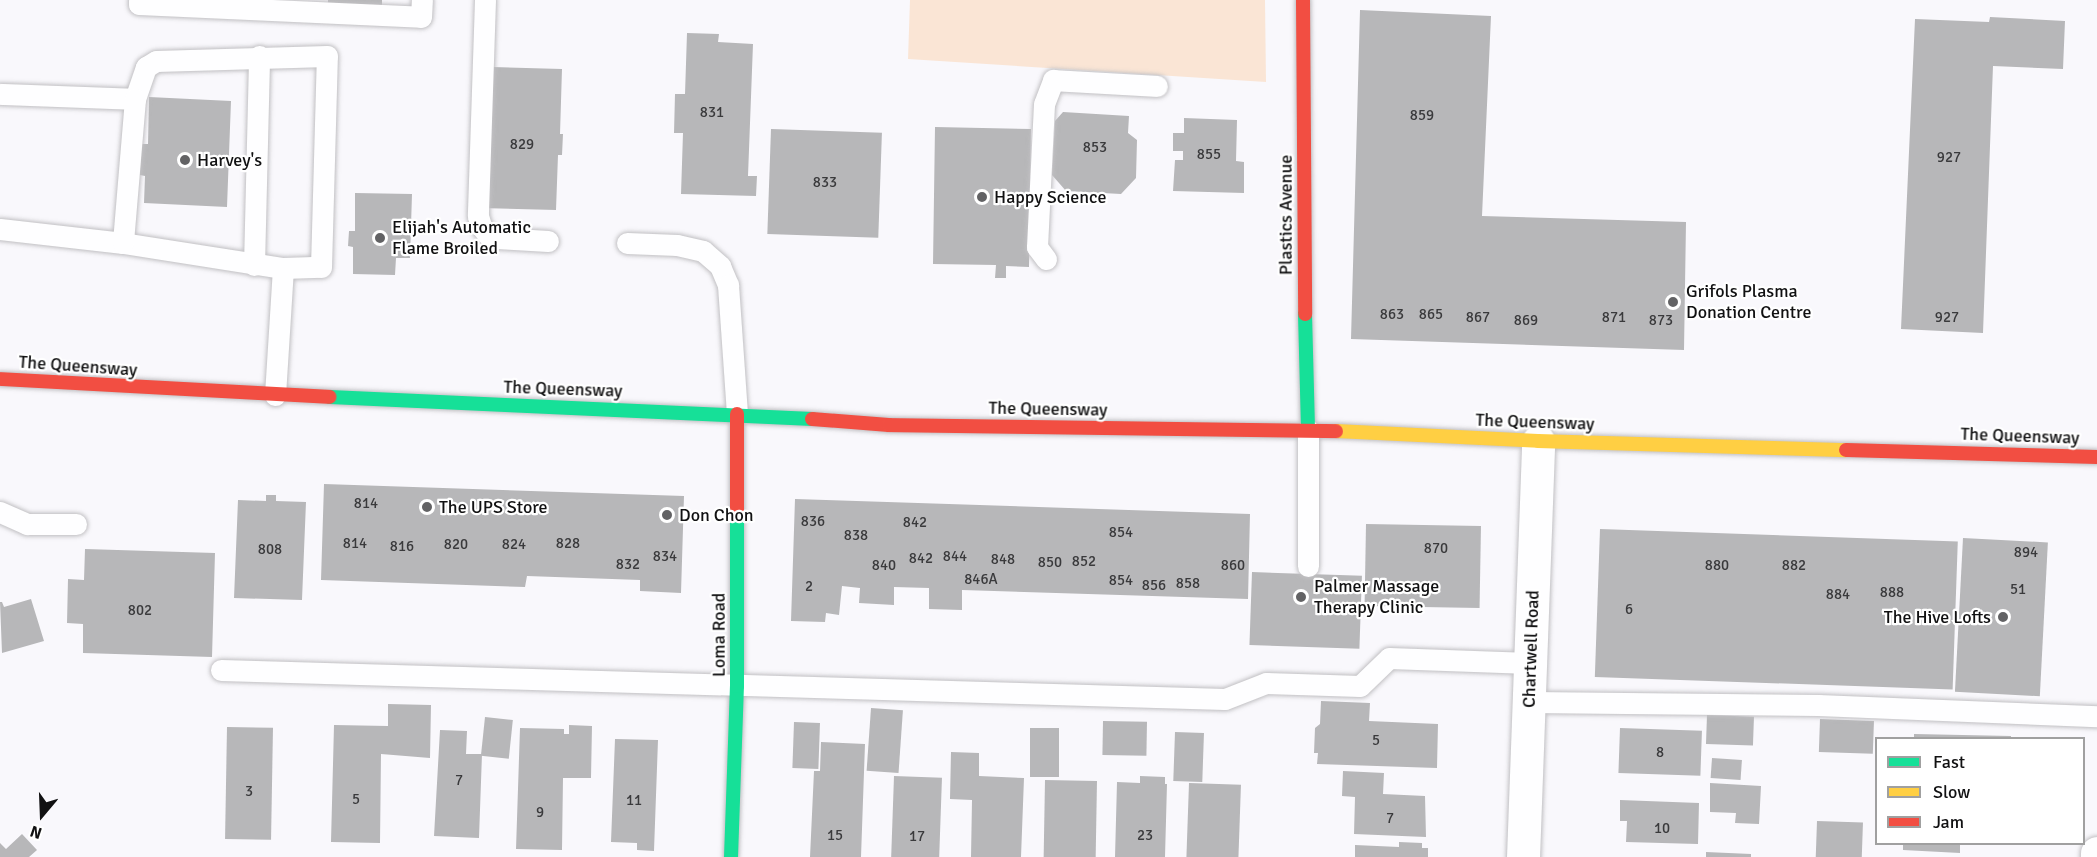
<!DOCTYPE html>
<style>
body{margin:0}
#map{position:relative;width:2097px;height:857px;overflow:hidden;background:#f9f8fc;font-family:Signika,sans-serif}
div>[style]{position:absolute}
.green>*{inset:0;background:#fae5d5}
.building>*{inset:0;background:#b7b7b9;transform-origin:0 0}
.roads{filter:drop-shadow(0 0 2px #c1c0c3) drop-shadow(0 0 2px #c1c0c3)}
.lane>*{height:21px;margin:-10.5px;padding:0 10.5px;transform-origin:10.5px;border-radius:10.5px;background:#fefeff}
.street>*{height:33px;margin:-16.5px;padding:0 16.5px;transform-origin:16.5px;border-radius:16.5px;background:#fefeff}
.fast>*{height:14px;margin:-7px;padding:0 7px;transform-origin:7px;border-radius:7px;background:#16e098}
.slow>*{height:14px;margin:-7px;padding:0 7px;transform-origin:7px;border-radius:7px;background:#ffcf43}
.jam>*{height:14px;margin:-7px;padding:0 7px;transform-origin:7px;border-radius:7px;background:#f24e42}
.dots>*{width:16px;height:16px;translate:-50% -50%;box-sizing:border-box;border:3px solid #fff;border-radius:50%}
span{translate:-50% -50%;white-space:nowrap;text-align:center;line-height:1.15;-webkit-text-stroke:4.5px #fff;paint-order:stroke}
.number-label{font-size:15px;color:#3a3a3c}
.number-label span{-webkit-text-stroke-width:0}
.poi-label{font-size:18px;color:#111112}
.left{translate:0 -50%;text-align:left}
.right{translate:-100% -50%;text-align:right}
.street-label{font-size:18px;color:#111112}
.legend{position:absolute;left:1875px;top:737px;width:210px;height:108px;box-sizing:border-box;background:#fff;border:2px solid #a0a0a0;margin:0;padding:8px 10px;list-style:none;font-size:18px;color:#111112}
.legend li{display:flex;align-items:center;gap:12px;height:30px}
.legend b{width:30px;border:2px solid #a0a0a0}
.north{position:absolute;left:12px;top:785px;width:60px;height:60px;-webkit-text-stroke:4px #fff;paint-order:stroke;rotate:199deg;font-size:16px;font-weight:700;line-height:24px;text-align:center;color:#111112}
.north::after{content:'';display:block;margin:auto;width:21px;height:27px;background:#111112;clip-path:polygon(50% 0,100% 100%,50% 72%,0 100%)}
</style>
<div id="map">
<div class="green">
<i style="clip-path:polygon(910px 0,1265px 0,1266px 82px,908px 59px)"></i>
</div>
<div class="building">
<i style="clip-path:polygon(328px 0,382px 0,382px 7px,328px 5px)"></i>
<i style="clip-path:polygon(1360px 10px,1491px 16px,1482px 216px,1686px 222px,1684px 350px,1351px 339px)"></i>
<i style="clip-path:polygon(1990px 17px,2065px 21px,2063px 69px,1993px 66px,1983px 333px,1901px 329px,1915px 19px,1989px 22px)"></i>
<i style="clip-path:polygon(687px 33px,719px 34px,718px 42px,753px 44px,748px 176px,757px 176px,756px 196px,681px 194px,683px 133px,674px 133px,675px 94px,685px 94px)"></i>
<i style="clip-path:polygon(492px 67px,562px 69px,560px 134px,563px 134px,562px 155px,558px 155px,556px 210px,480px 208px)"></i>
<i style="clip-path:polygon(149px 97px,231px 101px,227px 207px,144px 203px,145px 176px,140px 175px,141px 144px,148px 144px)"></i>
<i style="clip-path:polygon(1063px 112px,1129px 116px,1128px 133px,1137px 140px,1136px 178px,1121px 194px,1066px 191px,1052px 175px,1055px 121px)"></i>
<i style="clip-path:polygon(1184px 118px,1237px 120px,1236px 161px,1244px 162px,1244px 193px,1173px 191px,1175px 160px,1183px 160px,1183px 151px,1173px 151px,1173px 133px,1184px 133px)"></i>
<i style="clip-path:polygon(935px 127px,1031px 129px,1029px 267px,1006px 266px,1006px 278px,995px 278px,996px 265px,933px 264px)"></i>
<i style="left:771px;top:129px;width:111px;height:105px;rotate:2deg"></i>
<i style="clip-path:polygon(355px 193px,412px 194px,410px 258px,396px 258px,395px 275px,353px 274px,353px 247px,348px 246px,349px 231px,355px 231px)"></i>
<i style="clip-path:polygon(324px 484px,684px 496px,681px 593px,640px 591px,640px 580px,527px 576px,525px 587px,321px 580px)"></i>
<i style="clip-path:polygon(266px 495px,276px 495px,276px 501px,306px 502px,302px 600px,234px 598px,238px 500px,266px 501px)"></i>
<i style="clip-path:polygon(795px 499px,1250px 514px,1248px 599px,962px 590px,962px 610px,929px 609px,929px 588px,894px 587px,894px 605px,859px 603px,860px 588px,842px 586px,839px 615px,826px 613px,825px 622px,791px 621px)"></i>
<i style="left:1366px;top:524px;width:115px;height:82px;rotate:1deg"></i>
<i style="left:1600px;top:529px;width:358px;height:148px;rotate:2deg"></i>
<i style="left:1963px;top:538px;width:85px;height:154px;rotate:3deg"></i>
<i style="clip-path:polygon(85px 549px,215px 553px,212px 657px,83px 653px,83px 624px,67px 623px,68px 579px,84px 580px)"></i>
<i style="left:1252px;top:572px;width:110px;height:73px;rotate:2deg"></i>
<i style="clip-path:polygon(31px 599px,44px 641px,2px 653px,0 602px,2px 602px,4px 607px)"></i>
<i style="clip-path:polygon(1321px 701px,1370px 703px,1369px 721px,1438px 724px,1437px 768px,1317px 764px,1318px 753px,1314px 753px,1315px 728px,1320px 724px)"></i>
<i style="clip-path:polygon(388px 704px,431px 705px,430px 758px,381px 754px,380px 843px,331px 842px,334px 725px,388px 726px)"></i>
<i style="left:871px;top:708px;width:32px;height:63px;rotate:4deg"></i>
<i style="left:1707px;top:715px;width:47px;height:29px;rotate:2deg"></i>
<i style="left:485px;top:717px;width:28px;height:39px;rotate:6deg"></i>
<i style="left:1820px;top:719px;width:54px;height:33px;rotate:2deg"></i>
<i style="left:1103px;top:721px;width:44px;height:34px;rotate:1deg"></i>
<i style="left:794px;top:722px;width:26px;height:46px;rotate:2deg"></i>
<i style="clip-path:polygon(569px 725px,592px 726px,591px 778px,563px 778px,562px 850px,516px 849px,520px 728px,564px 729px,564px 734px,569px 734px)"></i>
<i style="left:227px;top:727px;width:46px;height:112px;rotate:1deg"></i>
<i style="left:1030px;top:728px;width:29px;height:49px"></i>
<i style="left:1620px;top:728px;width:82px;height:45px;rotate:2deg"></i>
<i style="clip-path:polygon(440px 730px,467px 731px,466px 754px,482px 754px,479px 838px,434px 836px)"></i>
<i style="left:1175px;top:732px;width:29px;height:49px;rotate:2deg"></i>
<i style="clip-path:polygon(1914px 734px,2011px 736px,2011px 738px,1914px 738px)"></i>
<i style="clip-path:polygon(615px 739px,658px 740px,654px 851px,637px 850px,637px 843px,611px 842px)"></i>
<i style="clip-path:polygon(821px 742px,865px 744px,861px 857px,810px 857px,814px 771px,820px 771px)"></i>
<i style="clip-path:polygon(951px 752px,979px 753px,979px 776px,1024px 778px,1021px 857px,971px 857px,972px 800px,950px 799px)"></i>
<i style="left:1712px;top:758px;width:30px;height:20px;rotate:4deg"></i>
<i style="clip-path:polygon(1343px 771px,1384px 773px,1383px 794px,1425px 796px,1426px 837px,1354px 834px,1355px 797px,1342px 796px)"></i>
<i style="left:894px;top:776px;width:48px;height:81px;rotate:2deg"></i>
<i style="clip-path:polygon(1140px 776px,1165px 777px,1165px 784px,1167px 784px,1165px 857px,1115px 857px,1117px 782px,1140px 783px)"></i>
<i style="left:1045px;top:780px;width:52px;height:77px;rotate:1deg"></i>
<i style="left:1189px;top:783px;width:52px;height:74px;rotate:2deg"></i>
<i style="clip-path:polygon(1710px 783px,1761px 786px,1759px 824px,1735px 823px,1736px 813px,1710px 812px)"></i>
<i style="clip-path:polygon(1620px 800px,1699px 803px,1698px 844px,1626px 842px,1627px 821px,1620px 821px)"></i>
<i style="left:1817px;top:821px;width:46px;height:36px;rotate:2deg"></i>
<i style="clip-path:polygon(22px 834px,37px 850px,29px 857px,0 857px,0 843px,6px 849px)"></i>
<i style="clip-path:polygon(1399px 842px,1422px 843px,1422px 848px,1428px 848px,1428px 857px,1355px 857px,1355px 845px,1399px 847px)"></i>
<i style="clip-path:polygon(1903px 844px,1960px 844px,1960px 853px,1903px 850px)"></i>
<i style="clip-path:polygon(1706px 852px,1751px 854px,1751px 857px,1706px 857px)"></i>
</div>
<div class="roads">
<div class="lane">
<i style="left:139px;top:0;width:4px;rotate:90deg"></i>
<i style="left:139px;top:4px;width:282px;rotate:2.6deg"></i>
<i style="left:421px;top:17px;width:17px;rotate:-87deg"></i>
<i style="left:485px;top:0;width:216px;rotate:91.9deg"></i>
<i style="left:478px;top:216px;width:10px;rotate:73deg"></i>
<i style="left:481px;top:226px;width:10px;rotate:53deg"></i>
<i style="left:487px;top:234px;width:11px;rotate:22deg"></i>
<i style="left:497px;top:238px;width:51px;rotate:3.4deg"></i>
<i style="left:0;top:94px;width:135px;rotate:2.1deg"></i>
<i style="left:0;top:229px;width:124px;rotate:6.5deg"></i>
<i style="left:123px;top:243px;width:162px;rotate:8.9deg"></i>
<i style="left:283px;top:268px;width:38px;rotate:-2deg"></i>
<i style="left:321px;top:267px;width:211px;rotate:-88.4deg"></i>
<i style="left:327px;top:56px;width:171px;rotate:178.3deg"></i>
<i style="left:156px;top:61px;width:12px;rotate:149deg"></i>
<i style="left:146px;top:67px;width:34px;rotate:109deg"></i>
<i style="left:135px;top:99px;width:144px;rotate:94.8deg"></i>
<i style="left:627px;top:243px;width:50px;rotate:2.3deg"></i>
<i style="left:677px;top:245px;width:27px;rotate:13deg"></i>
<i style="left:703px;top:251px;width:23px;rotate:41deg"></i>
<i style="left:720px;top:266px;width:21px;rotate:67deg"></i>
<i style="left:728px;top:285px;width:129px;rotate:86deg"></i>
<i style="left:1046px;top:259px;width:15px;rotate:-127deg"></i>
<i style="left:1037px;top:247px;width:143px;rotate:-87.2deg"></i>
<i style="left:1044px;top:104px;width:26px;rotate:-69deg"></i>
<i style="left:1053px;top:80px;width:104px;rotate:3.3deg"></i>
<i style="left:254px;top:265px;width:209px;rotate:-88.6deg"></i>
<i style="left:275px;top:395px;width:127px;rotate:-86.4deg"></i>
<i style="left:1308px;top:430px;width:136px;rotate:90deg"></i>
<i style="left:0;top:512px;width:30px;rotate:24deg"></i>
<i style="left:27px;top:524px;width:49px"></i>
<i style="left:221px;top:670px;width:1004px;rotate:1.65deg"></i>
<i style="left:1225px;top:699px;width:44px;rotate:-21.3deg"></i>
<i style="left:1266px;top:683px;width:94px;rotate:1.8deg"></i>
<i style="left:1360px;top:686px;width:40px;rotate:-44deg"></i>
<i style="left:1389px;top:658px;width:141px;rotate:2deg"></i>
<i style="left:1529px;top:702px;width:289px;rotate:0.6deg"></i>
<i style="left:1818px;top:705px;width:279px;rotate:2.3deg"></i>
</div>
<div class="street">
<i style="left:1523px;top:857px;width:416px;rotate:-87.9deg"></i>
<i style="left:2097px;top:857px;width:4px;rotate:-90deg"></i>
</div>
<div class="fast">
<i style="left:1305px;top:314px;width:116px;rotate:88.5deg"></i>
<i style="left:330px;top:397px;width:483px;rotate:2.6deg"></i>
<i style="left:731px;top:857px;width:171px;rotate:-88deg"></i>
<i style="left:737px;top:686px;width:176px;rotate:-90deg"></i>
</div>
<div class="slow">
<i style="left:1336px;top:431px;width:202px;rotate:2.8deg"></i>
<i style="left:1538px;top:441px;width:308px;rotate:1.7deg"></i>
</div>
<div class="jam">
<i style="left:1303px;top:0;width:314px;rotate:89.6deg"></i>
<i style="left:0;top:379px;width:330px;rotate:3.1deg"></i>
<i style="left:737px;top:414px;width:96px;rotate:90deg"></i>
<i style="left:812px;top:419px;width:77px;rotate:4.5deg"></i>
<i style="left:889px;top:425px;width:447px;rotate:0.8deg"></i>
<i style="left:1846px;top:450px;width:251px;rotate:1.6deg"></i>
</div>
</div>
<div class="dots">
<i style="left:185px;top:160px;background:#626264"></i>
<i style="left:982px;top:197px;background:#626264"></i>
<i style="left:380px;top:238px;background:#626264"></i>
<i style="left:1673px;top:302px;background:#626264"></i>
<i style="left:427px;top:507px;background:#626264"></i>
<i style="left:667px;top:515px;background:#626264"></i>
<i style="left:1301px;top:597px;background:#626264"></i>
<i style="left:2003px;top:617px;background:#626264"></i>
</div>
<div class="number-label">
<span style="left:712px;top:113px">831</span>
<span style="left:1422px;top:116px">859</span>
<span style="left:522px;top:145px">829</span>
<span style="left:1095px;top:148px">853</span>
<span style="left:1209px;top:155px">855</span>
<span style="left:1949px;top:158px">927</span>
<span style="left:825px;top:183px">833</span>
<span style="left:1392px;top:315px">863</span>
<span style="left:1431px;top:315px">865</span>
<span style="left:1478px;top:318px">867</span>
<span style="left:1614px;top:318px">871</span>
<span style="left:1947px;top:318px">927</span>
<span style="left:1526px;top:321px">869</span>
<span style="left:1661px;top:321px">873</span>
<span style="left:366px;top:504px">814</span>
<span style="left:813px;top:522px">836</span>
<span style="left:915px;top:523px">842</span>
<span style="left:1121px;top:533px">854</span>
<span style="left:856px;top:536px">838</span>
<span style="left:355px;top:544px">814</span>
<span style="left:568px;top:544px">828</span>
<span style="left:456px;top:545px">820</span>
<span style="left:514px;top:545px">824</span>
<span style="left:402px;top:547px">816</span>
<span style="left:1436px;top:549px">870</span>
<span style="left:270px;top:550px">808</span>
<span style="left:2026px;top:553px">894</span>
<span style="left:665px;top:557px">834</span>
<span style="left:955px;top:557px">844</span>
<span style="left:921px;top:559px">842</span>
<span style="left:1003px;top:560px">848</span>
<span style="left:1084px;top:562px">852</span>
<span style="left:1050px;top:563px">850</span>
<span style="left:628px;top:565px">832</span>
<span style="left:884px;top:566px">840</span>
<span style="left:1233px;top:566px">860</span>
<span style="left:1717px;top:566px">880</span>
<span style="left:1794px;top:566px">882</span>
<span style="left:981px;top:580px">846A</span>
<span style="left:1121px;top:581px">854</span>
<span style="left:1188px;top:584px">858</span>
<span style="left:1154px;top:586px">856</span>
<span style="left:809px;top:587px">2</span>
<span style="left:2018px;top:590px">51</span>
<span style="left:1892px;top:593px">888</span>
<span style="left:1838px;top:595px">884</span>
<span style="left:1629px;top:610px">6</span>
<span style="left:140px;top:611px">802</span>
<span style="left:1376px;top:741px">5</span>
<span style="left:1660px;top:753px">8</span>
<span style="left:459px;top:781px">7</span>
<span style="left:249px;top:792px">3</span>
<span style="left:356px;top:800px">5</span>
<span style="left:634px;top:801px">11</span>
<span style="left:540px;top:813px">9</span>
<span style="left:1390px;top:819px">7</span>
<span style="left:1662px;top:829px">10</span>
<span style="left:835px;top:836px">15</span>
<span style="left:1145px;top:836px">23</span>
<span style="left:917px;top:837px">17</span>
</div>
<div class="poi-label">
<span class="left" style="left:197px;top:160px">Harvey's</span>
<span class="left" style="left:994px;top:197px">Happy Science</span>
<span class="left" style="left:392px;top:238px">Elijah's Automatic<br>Flame Broiled</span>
<span class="left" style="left:1686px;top:302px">Grifols Plasma<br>Donation Centre</span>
<span class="left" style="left:439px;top:507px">The UPS Store</span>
<span class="left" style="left:679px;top:515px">Don Chon</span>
<span class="left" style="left:1314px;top:597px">Palmer Massage<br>Therapy Clinic</span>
<span class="right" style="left:1991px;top:617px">The Hive Lofts</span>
</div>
<div class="street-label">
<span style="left:1286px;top:215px;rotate:-90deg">Plastics Avenue</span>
<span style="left:78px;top:366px;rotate:4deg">The Queensway</span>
<span style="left:563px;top:389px;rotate:2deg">The Queensway</span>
<span style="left:1048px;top:409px;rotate:1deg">The Queensway</span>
<span style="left:1535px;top:422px;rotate:2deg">The Queensway</span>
<span style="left:2020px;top:436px;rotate:2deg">The Queensway</span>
<span style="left:719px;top:635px;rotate:-90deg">Loma Road</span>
<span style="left:1531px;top:649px;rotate:-88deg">Chartwell Road</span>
</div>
<ul class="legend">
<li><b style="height:8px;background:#16e098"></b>Fast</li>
<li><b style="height:8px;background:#ffcf43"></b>Slow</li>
<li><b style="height:8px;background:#f24e42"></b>Jam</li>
</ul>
<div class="north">N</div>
</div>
